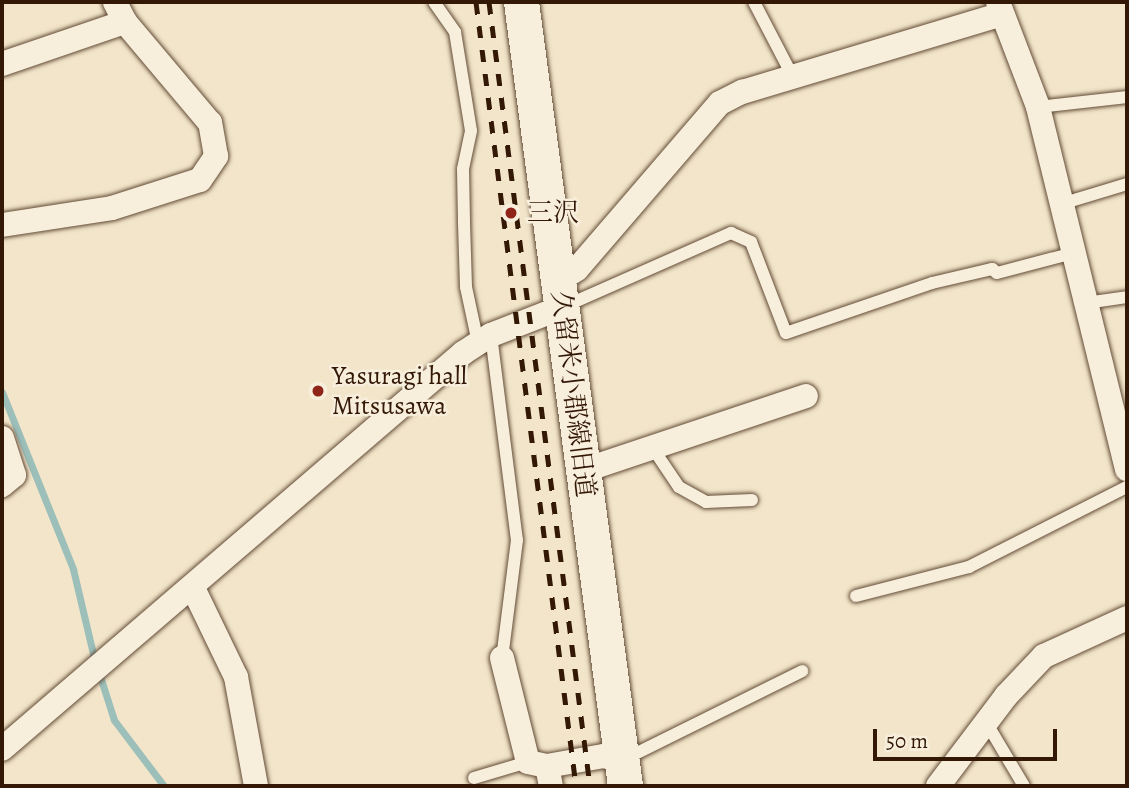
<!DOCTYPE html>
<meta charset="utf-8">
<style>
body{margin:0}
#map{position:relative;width:1129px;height:788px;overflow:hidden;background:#f2e5c9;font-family:Alegreya,"Noto Serif JP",serif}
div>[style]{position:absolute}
.stream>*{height:7px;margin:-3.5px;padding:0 3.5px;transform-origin:3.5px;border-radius:3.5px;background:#9cbfba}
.roads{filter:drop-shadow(0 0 2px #634b36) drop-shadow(0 0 2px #634b36)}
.lane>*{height:12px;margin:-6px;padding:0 6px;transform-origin:6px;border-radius:6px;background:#f7eedc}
.street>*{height:24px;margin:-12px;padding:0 12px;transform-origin:12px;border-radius:12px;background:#f7eedc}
.secondary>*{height:35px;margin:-17.5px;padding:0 17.5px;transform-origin:17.5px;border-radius:17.5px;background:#f7eedc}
.rail>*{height:5px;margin-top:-2.5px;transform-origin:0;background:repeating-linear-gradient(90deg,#331805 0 12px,transparent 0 24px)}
.dots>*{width:19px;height:19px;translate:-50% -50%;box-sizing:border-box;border:4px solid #f7eedc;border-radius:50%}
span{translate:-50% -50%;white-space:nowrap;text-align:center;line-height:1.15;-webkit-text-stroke:5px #f7eedc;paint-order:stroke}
.poi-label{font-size:26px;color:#331805}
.left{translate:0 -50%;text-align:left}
.street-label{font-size:26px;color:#331805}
.frame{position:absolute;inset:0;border:4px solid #331805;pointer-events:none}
.scale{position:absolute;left:873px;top:729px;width:184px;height:32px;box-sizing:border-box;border:4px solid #331805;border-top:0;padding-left:9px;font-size:21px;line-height:24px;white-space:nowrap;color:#331805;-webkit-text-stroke:5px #f7eedc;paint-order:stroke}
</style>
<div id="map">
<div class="stream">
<i style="left:2px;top:392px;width:191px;rotate:68.1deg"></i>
<i style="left:73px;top:569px;width:96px;rotate:76.7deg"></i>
<i style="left:99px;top:673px;width:49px;rotate:72.3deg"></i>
<i style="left:114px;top:720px;width:83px;rotate:52.9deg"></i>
</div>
<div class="roads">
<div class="lane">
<i style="left:434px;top:2px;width:37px;rotate:55deg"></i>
<i style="left:455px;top:32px;width:100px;rotate:80.8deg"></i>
<i style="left:471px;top:131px;width:39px;rotate:102deg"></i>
<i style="left:463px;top:169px;width:54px;rotate:88.9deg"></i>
<i style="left:464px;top:223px;width:64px;rotate:88.2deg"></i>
<i style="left:466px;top:287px;width:57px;rotate:77.9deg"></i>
<i style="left:754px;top:2px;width:85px;rotate:62.5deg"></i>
<i style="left:1038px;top:107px;width:90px;rotate:-6.4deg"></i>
<i style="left:1061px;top:204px;width:69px;rotate:-16.9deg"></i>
<i style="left:1086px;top:303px;width:41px;rotate:-8.3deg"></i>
<i style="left:563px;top:307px;width:184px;rotate:-23.8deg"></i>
<i style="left:731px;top:233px;width:22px;rotate:24deg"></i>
<i style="left:751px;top:242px;width:97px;rotate:69deg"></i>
<i style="left:786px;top:333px;width:154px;rotate:-18.9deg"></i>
<i style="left:932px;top:283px;width:62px;rotate:-13.1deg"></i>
<i style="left:992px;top:269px;width:6px;rotate:39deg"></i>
<i style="left:997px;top:273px;width:79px;rotate:-14.7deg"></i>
<i style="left:491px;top:335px;width:207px;rotate:82.8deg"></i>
<i style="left:517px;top:540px;width:119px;rotate:97.2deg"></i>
<i style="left:652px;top:447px;width:48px;rotate:56deg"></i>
<i style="left:679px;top:487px;width:31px;rotate:29deg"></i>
<i style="left:706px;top:502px;width:46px;rotate:-2.5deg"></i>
<i style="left:856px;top:596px;width:117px;rotate:-14.4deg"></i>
<i style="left:969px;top:567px;width:177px;rotate:-26.9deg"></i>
<i style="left:986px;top:722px;width:74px;rotate:59.3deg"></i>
<i style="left:625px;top:759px;width:198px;rotate:-26.4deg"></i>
<i style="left:474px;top:778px;width:56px;rotate:-16.5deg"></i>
</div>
<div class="street">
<i style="left:998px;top:2px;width:112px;rotate:69.1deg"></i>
<i style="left:1038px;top:107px;width:373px;rotate:76.2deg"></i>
<i style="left:2px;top:64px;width:130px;rotate:-18.9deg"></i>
<i style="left:2px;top:225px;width:111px;rotate:-8.8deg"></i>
<i style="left:112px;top:208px;width:92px;rotate:-17.7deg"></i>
<i style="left:200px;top:180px;width:29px;rotate:-56deg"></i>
<i style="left:216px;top:156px;width:34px;rotate:-100deg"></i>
<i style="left:210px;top:123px;width:132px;rotate:-130.1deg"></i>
<i style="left:125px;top:22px;width:22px;rotate:-117deg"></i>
<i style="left:558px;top:281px;width:22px;rotate:-32deg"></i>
<i style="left:577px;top:269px;width:219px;rotate:-49.3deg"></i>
<i style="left:720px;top:103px;width:25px;rotate:-27deg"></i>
<i style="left:742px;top:92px;width:271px;rotate:-16.7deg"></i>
<i style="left:2px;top:438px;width:39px;rotate:72deg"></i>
<i style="left:14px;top:475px;width:16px;rotate:140deg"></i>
<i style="left:582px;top:471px;width:236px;rotate:-18.5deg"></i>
<i style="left:193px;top:588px;width:99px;rotate:64.2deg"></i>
<i style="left:236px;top:677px;width:111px;rotate:79.6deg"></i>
<i style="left:502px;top:658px;width:107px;rotate:76deg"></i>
<i style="left:528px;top:762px;width:19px;rotate:12deg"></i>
<i style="left:547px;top:766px;width:20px;rotate:79deg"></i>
<i style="left:2px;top:749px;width:608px;rotate:-40.66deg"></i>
<i style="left:463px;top:353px;width:33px;rotate:-33deg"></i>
<i style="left:491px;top:335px;width:77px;rotate:-21.3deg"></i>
<i style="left:547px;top:766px;width:58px;rotate:-10deg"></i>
<i style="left:604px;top:756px;width:19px;rotate:16deg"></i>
<i style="left:938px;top:786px;width:113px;rotate:-52.9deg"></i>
<i style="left:1006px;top:696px;width:55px;rotate:-46.5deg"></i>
<i style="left:1044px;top:656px;width:91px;rotate:-24.6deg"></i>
</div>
<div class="secondary">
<i style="left:521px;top:2px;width:791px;rotate:82.44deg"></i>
</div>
</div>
<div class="rail">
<i style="left:476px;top:2px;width:790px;rotate:82.73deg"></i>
<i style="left:489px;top:2px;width:790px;rotate:82.66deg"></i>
</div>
<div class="dots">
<i style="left:511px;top:213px;background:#8f2418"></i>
<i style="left:318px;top:391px;background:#8f2418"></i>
</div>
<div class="poi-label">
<span class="left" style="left:527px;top:213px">三沢</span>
<span class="left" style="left:332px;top:391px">Yasuragi hall<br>Mitsusawa</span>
</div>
<div class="street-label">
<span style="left:573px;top:394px;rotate:83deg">久留米小郡線旧道</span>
</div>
<div class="frame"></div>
<div class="scale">50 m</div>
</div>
